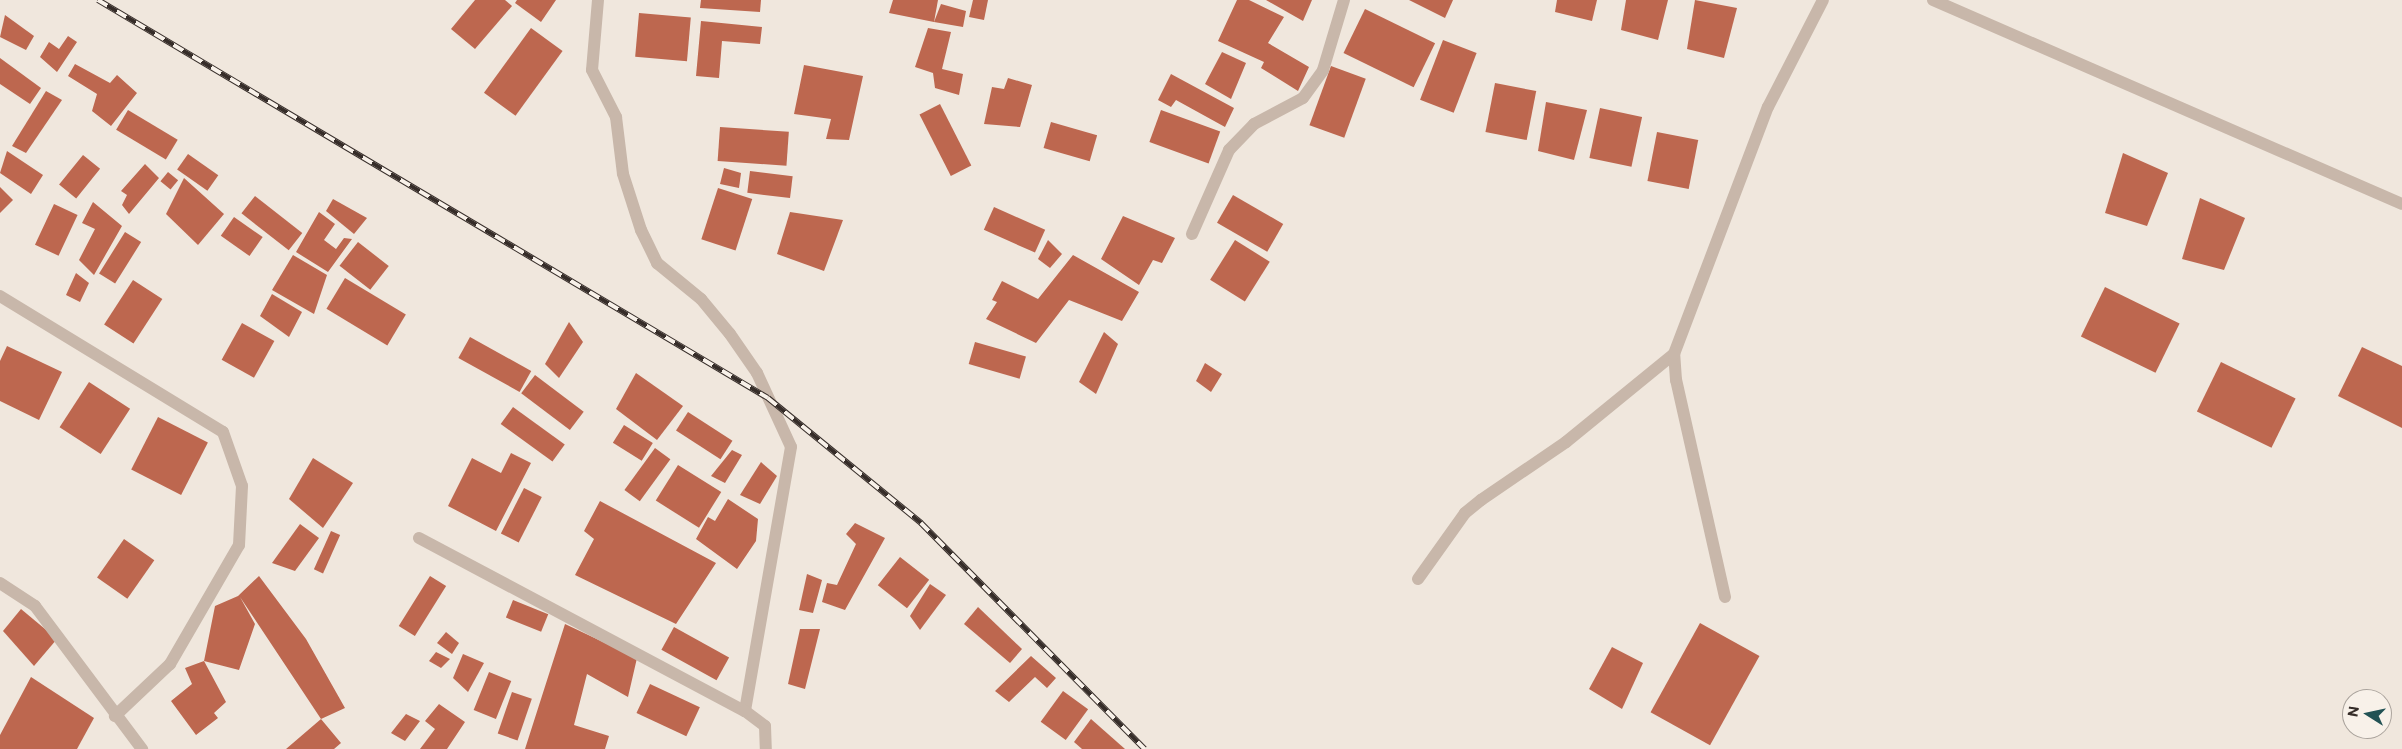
<!DOCTYPE html>
<style>
body{margin:0}
#map{position:relative;width:2402px;height:749px;overflow:hidden;background:#f0e7dd;font-family:Commissioner,sans-serif}
div>[style]{position:absolute}
.building>*{inset:0;background:#bd674f;transform-origin:0 0}
.street>*{height:12px;margin:-6px;padding:0 6px;transform-origin:6px;border-radius:6px;background:#c8b7aa}
.rail>*{height:5.5px;margin-top:-2.75px;transform-origin:0;background:repeating-linear-gradient(90deg,#f8f1e9 0 11px,#362d29 0 22px);box-sizing:border-box;border-block:1px solid #362d29}
span{translate:-50% -50%;white-space:nowrap;text-align:center;line-height:1.15;-webkit-text-stroke:5px #f8f1e9;paint-order:stroke}
.north{position:absolute;left:2342px;top:689px;width:50px;height:50px;box-sizing:border-box;background:#f8f1e9;border:1px solid #aaa39c;border-radius:50%;rotate:280deg;font-size:14px;font-weight:700;line-height:20px;text-align:center;color:#362d29}
.north::after{content:'';display:block;margin:auto;width:18px;height:22px;background:#225254;clip-path:polygon(50% 0,100% 100%,50% 72%,0 100%)}
</style>
<div id="map">
<div class="building">
<i style="clip-path:polygon(475px 0,505px 0,512px 6px,475px 49px,451px 29px)"></i>
<i style="clip-path:polygon(517px 0,556px 0,541px 22px,515px 3px)"></i>
<i style="clip-path:polygon(701px 0,761px 0,760px 12px,700px 8px)"></i>
<i style="clip-path:polygon(893px 0,938px 0,934px 22px,889px 13px)"></i>
<i style="clip-path:polygon(973px 0,988px 0,984px 20px,969px 17px)"></i>
<i style="clip-path:polygon(1237px 0,1249px 0,1284px 17px,1268px 43px,1309px 67px,1298px 91px,1261px 68px,1264px 62px,1218px 41px)"></i>
<i style="clip-path:polygon(1266px 0,1312px 0,1303px 21px)"></i>
<i style="clip-path:polygon(1409px 0,1453px 0,1445px 18px)"></i>
<i style="clip-path:polygon(1557px 0,1597px 0,1592px 21px,1555px 12px)"></i>
<i style="clip-path:polygon(1626px 0,1668px 0,1658px 40px,1621px 30px)"></i>
<i style="clip-path:polygon(1695px 0,1737px 8px,1724px 58px,1687px 49px)"></i>
<i style="clip-path:polygon(941px 4px,966px 11px,963px 27px,934px 22px)"></i>
<i style="left:1365px;top:9px;width:78px;height:49px;rotate:26deg"></i>
<i style="left:639px;top:13px;width:52px;height:44px;rotate:5deg"></i>
<i style="clip-path:polygon(5px 15px,34px 36px,26px 50px,0 37px)"></i>
<i style="clip-path:polygon(701px 21px,762px 27px,760px 44px,722px 41px,719px 78px,696px 76px)"></i>
<i style="left:531px;top:28px;width:39px;height:80px;rotate:36deg"></i>
<i style="clip-path:polygon(928px 28px,951px 32px,942px 69px,963px 74px,959px 95px,935px 88px,933px 73px,915px 67px)"></i>
<i style="clip-path:polygon(68px 36px,77px 42px,57px 72px,40px 57px,49px 42px,59px 49px)"></i>
<i style="left:1443px;top:40px;width:36px;height:64px;rotate:21deg"></i>
<i style="clip-path:polygon(1222px 52px,1246px 63px,1231px 99px,1205px 84px)"></i>
<i style="clip-path:polygon(0 58px,41px 88px,30px 104px,0 84px)"></i>
<i style="clip-path:polygon(75px 64px,110px 83px,117px 75px,137px 93px,111px 126px,92px 111px,97px 94px,68px 76px)"></i>
<i style="clip-path:polygon(804px 65px,863px 76px,849px 140px,826px 139px,831px 119px,794px 114px)"></i>
<i style="left:1331px;top:66px;width:37px;height:63px;rotate:20deg"></i>
<i style="clip-path:polygon(1171px 74px,1234px 108px,1225px 127px,1176px 100px,1171px 107px,1158px 100px)"></i>
<i style="clip-path:polygon(1008px 78px,1032px 85px,1020px 127px,984px 124px,992px 87px,1004px 89px)"></i>
<i style="left:1495px;top:83px;width:42px;height:50px;rotate:11deg"></i>
<i style="clip-path:polygon(46px 91px,62px 100px,26px 153px,12px 146px)"></i>
<i style="clip-path:polygon(1546px 102px,1587px 110px,1574px 160px,1538px 151px)"></i>
<i style="left:940px;top:104px;width:69px;height:23px;rotate:63deg"></i>
<i style="left:1600px;top:108px;width:43px;height:51px;rotate:12deg"></i>
<i style="left:128px;top:110px;width:58px;height:23px;rotate:31deg"></i>
<i style="left:1161px;top:110px;width:63px;height:34px;rotate:20deg"></i>
<i style="left:1051px;top:122px;width:48px;height:27px;rotate:16deg"></i>
<i style="left:720px;top:127px;width:69px;height:34px;rotate:4deg"></i>
<i style="left:1657px;top:132px;width:42px;height:50px;rotate:11deg"></i>
<i style="clip-path:polygon(7px 151px,43px 175px,31px 194px,0 173px)"></i>
<i style="clip-path:polygon(2123px 153px,2168px 173px,2147px 226px,2105px 213px)"></i>
<i style="left:188px;top:154px;width:37px;height:19px;rotate:35deg"></i>
<i style="left:83px;top:155px;width:22px;height:38px;rotate:39deg"></i>
<i style="clip-path:polygon(145px 164px,159px 178px,129px 214px,122px 205px,127px 195px,121px 191px)"></i>
<i style="clip-path:polygon(724px 168px,741px 173px,739px 188px,720px 184px)"></i>
<i style="left:750px;top:171px;width:43px;height:22px;rotate:7deg"></i>
<i style="left:168px;top:172px;width:13px;height:12px;rotate:39deg"></i>
<i style="clip-path:polygon(184px 178px,224px 214px,198px 245px,166px 214px)"></i>
<i style="clip-path:polygon(0 187px,13px 200px,0 213px)"></i>
<i style="left:718px;top:188px;width:36px;height:54px;rotate:18deg"></i>
<i style="left:1233px;top:195px;width:58px;height:32px;rotate:30deg"></i>
<i style="left:255px;top:196px;width:60px;height:22px;rotate:38deg"></i>
<i style="clip-path:polygon(2200px 198px,2245px 218px,2224px 270px,2182px 259px)"></i>
<i style="clip-path:polygon(333px 199px,367px 218px,354px 234px,326px 211px)"></i>
<i style="clip-path:polygon(93px 202px,122px 226px,94px 275px,79px 260px,95px 229px,82px 223px)"></i>
<i style="left:54px;top:204px;width:26px;height:45px;rotate:25deg"></i>
<i style="left:994px;top:207px;width:56px;height:25px;rotate:24deg"></i>
<i style="clip-path:polygon(319px 212px,335px 224px,324px 240px,336px 249px,344px 238px,352px 239px,328px 272px,296px 252px)"></i>
<i style="clip-path:polygon(790px 212px,843px 220px,824px 271px,777px 254px)"></i>
<i style="clip-path:polygon(1123px 216px,1175px 238px,1162px 263px,1153px 260px,1139px 285px,1101px 259px)"></i>
<i style="left:234px;top:217px;width:35px;height:23px;rotate:35deg"></i>
<i style="left:125px;top:232px;width:19px;height:49px;rotate:32deg"></i>
<i style="clip-path:polygon(1048px 240px,1062px 254px,1050px 268px,1038px 259px)"></i>
<i style="left:1235px;top:240px;width:41px;height:47px;rotate:32deg"></i>
<i style="left:358px;top:242px;width:39px;height:30px;rotate:38deg"></i>
<i style="clip-path:polygon(293px 255px,327px 275px,314px 314px,272px 290px)"></i>
<i style="clip-path:polygon(1073px 255px,1139px 292px,1122px 321px,1069px 300px,1036px 343px,986px 319px,997px 302px,992px 300px,1002px 281px,1038px 299px)"></i>
<i style="clip-path:polygon(76px 273px,89px 283px,80px 302px,66px 295px)"></i>
<i style="left:345px;top:278px;width:71px;height:36px;rotate:31deg"></i>
<i style="left:133px;top:280px;width:35px;height:53px;rotate:33deg"></i>
<i style="left:2105px;top:287px;width:83px;height:55px;rotate:26deg"></i>
<i style="clip-path:polygon(272px 294px,302px 312px,289px 337px,260px 316px)"></i>
<i style="clip-path:polygon(569px 322px,583px 342px,559px 378px,545px 364px)"></i>
<i style="left:242px;top:323px;width:37px;height:42px;rotate:29deg"></i>
<i style="clip-path:polygon(1104px 332px,1118px 344px,1096px 394px,1079px 382px)"></i>
<i style="left:470px;top:337px;width:70px;height:24px;rotate:29deg"></i>
<i style="left:975px;top:342px;width:53px;height:23px;rotate:16deg"></i>
<i style="clip-path:polygon(7px 346px,62px 372px,39px 420px,0 401px,0 361px)"></i>
<i style="clip-path:polygon(2362px 347px,2402px 366px,2402px 428px,2338px 396px)"></i>
<i style="left:2221px;top:362px;width:83px;height:55px;rotate:26deg"></i>
<i style="clip-path:polygon(1205px 363px,1222px 374px,1211px 392px,1196px 381px)"></i>
<i style="clip-path:polygon(636px 373px,683px 406px,657px 440px,616px 409px)"></i>
<i style="left:535px;top:375px;width:61px;height:23px;rotate:37deg"></i>
<i style="left:89px;top:382px;width:49px;height:54px;rotate:33deg"></i>
<i style="left:513px;top:407px;width:64px;height:21px;rotate:36deg"></i>
<i style="left:688px;top:412px;width:53px;height:22px;rotate:33deg"></i>
<i style="left:158px;top:417px;width:56px;height:59px;rotate:27deg"></i>
<i style="left:624px;top:425px;width:34px;height:21px;rotate:32deg"></i>
<i style="left:655px;top:448px;width:19px;height:52px;rotate:36deg"></i>
<i style="clip-path:polygon(732px 450px,742px 455px,725px 483px,711px 476px)"></i>
<i style="clip-path:polygon(511px 453px,531px 463px,496px 531px,448px 506px,472px 458px,501px 473px)"></i>
<i style="clip-path:polygon(313px 458px,353px 483px,323px 528px,289px 499px)"></i>
<i style="clip-path:polygon(761px 462px,777px 476px,760px 504px,740px 495px)"></i>
<i style="left:678px;top:465px;width:51px;height:42px;rotate:32deg"></i>
<i style="left:524px;top:488px;width:20px;height:51px;rotate:27deg"></i>
<i style="clip-path:polygon(728px 499px,758px 519px,756px 541px,737px 569px,696px 539px,708px 517px,715px 521px)"></i>
<i style="clip-path:polygon(600px 501px,716px 563px,676px 624px,575px 575px,594px 539px,584px 531px)"></i>
<i style="clip-path:polygon(855px 523px,885px 538px,845px 610px,822px 602px,827px 583px,837px 585px,856px 544px,846px 534px)"></i>
<i style="clip-path:polygon(300px 524px,319px 538px,295px 571px,272px 563px)"></i>
<i style="left:331px;top:531px;width:10px;height:42px;rotate:24deg"></i>
<i style="left:124px;top:539px;width:37px;height:47px;rotate:35deg"></i>
<i style="left:900px;top:557px;width:37px;height:36px;rotate:38deg"></i>
<i style="clip-path:polygon(807px 574px,822px 580px,813px 613px,799px 610px)"></i>
<i style="clip-path:polygon(259px 576px,306px 639px,345px 708px,321px 719px,341px 743px,334px 749px,286px 749px,321px 719px,240px 597px,255px 624px,239px 670px,204px 661px,215px 606px,238px 596px)"></i>
<i style="left:430px;top:576px;width:19px;height:59px;rotate:32deg"></i>
<i style="clip-path:polygon(930px 584px,946px 595px,920px 630px,910px 616px)"></i>
<i style="left:513px;top:600px;width:38px;height:19px;rotate:22deg"></i>
<i style="clip-path:polygon(978px 607px,1022px 649px,1010px 663px,964px 624px)"></i>
<i style="clip-path:polygon(21px 609px,57px 639px,34px 666px,3px 631px)"></i>
<i style="left:1700px;top:623px;width:68px;height:102px;rotate:29deg"></i>
<i style="clip-path:polygon(565px 624px,637px 658px,628px 697px,587px 674px,574px 725px,609px 736px,605px 749px,525px 749px)"></i>
<i style="left:674px;top:627px;width:63px;height:26px;rotate:29deg"></i>
<i style="clip-path:polygon(800px 629px,820px 629px,805px 689px,788px 684px)"></i>
<i style="clip-path:polygon(446px 632px,459px 643px,452px 654px,437px 643px)"></i>
<i style="clip-path:polygon(1612px 647px,1643px 663px,1622px 709px,1589px 689px)"></i>
<i style="clip-path:polygon(436px 652px,450px 659px,441px 668px,429px 661px)"></i>
<i style="clip-path:polygon(463px 654px,484px 663px,468px 692px,453px 678px)"></i>
<i style="clip-path:polygon(1031px 656px,1056px 678px,1047px 688px,1035px 677px,1009px 702px,995px 691px)"></i>
<i style="clip-path:polygon(204px 661px,226px 702px,214px 713px,218px 718px,196px 735px,171px 701px,192px 684px,185px 668px)"></i>
<i style="left:489px;top:672px;width:24px;height:41px;rotate:22deg"></i>
<i style="clip-path:polygon(31px 677px,94px 718px,77px 749px,0 749px,0 735px)"></i>
<i style="left:650px;top:684px;width:55px;height:32px;rotate:25deg"></i>
<i style="left:1063px;top:691px;width:31px;height:38px;rotate:36deg"></i>
<i style="left:512px;top:692px;width:21px;height:44px;rotate:19deg"></i>
<i style="clip-path:polygon(439px 704px,465px 722px,447px 749px,420px 749px,435px 729px,425px 721px)"></i>
<i style="clip-path:polygon(406px 714px,420px 721px,405px 741px,391px 733px)"></i>
<i style="clip-path:polygon(1091px 719px,1125px 749px,1082px 749px,1074px 742px)"></i>
</div>
<div class="street">
<i style="left:598px;top:0;width:70px;rotate:94.9deg"></i>
<i style="left:592px;top:70px;width:53px;rotate:62.9deg"></i>
<i style="left:616px;top:117px;width:57px;rotate:83deg"></i>
<i style="left:623px;top:174px;width:59px;rotate:72.2deg"></i>
<i style="left:641px;top:230px;width:37px;rotate:64deg"></i>
<i style="left:657px;top:263px;width:57px;rotate:39.3deg"></i>
<i style="left:701px;top:299px;width:45px;rotate:50.4deg"></i>
<i style="left:730px;top:334px;width:47px;rotate:55.3deg"></i>
<i style="left:757px;top:373px;width:81px;rotate:65.3deg"></i>
<i style="left:791px;top:447px;width:268px;rotate:99.9deg"></i>
<i style="left:1933px;top:0;width:511px;rotate:23.51deg"></i>
<i style="left:1192px;top:234px;width:92px;rotate:-66.2deg"></i>
<i style="left:1229px;top:150px;width:36px;rotate:-46deg"></i>
<i style="left:1254px;top:124px;width:55px;rotate:-28deg"></i>
<i style="left:1303px;top:98px;width:34px;rotate:-54deg"></i>
<i style="left:1323px;top:70px;width:73px;rotate:-73.3deg"></i>
<i style="left:0;top:296px;width:261px;rotate:31.4deg"></i>
<i style="left:223px;top:432px;width:57px;rotate:70.6deg"></i>
<i style="left:242px;top:486px;width:59px;rotate:92.9deg"></i>
<i style="left:239px;top:545px;width:138px;rotate:120.1deg"></i>
<i style="left:170px;top:664px;width:76px;rotate:136.6deg"></i>
<i style="left:419px;top:538px;width:369px;rotate:28deg"></i>
<i style="left:745px;top:711px;width:25px;rotate:37deg"></i>
<i style="left:765px;top:726px;width:23px;rotate:88deg"></i>
<i style="left:1418px;top:579px;width:81px;rotate:-54.5deg"></i>
<i style="left:1465px;top:513px;width:21px;rotate:-39deg"></i>
<i style="left:1481px;top:500px;width:103px;rotate:-34.3deg"></i>
<i style="left:1566px;top:442px;width:139px;rotate:-39.2deg"></i>
<i style="left:0;top:583px;width:42px;rotate:33.3deg"></i>
<i style="left:35px;top:606px;width:179px;rotate:53.2deg"></i>
<i style="left:1725px;top:597px;width:222px;rotate:-102.7deg"></i>
<i style="left:1676px;top:380px;width:26px;rotate:-94deg"></i>
<i style="left:1674px;top:354px;width:264px;rotate:-69.2deg"></i>
<i style="left:1768px;top:107px;width:120px;rotate:-62.8deg"></i>
</div>
<div class="rail">
<i style="left:98px;top:0;width:779px;rotate:30.71deg"></i>
<i style="left:768px;top:398px;width:198px;rotate:39.2deg"></i>
<i style="left:921px;top:523px;width:318px;rotate:45.3deg"></i>
</div>
<div class="north">N</div>
</div>
